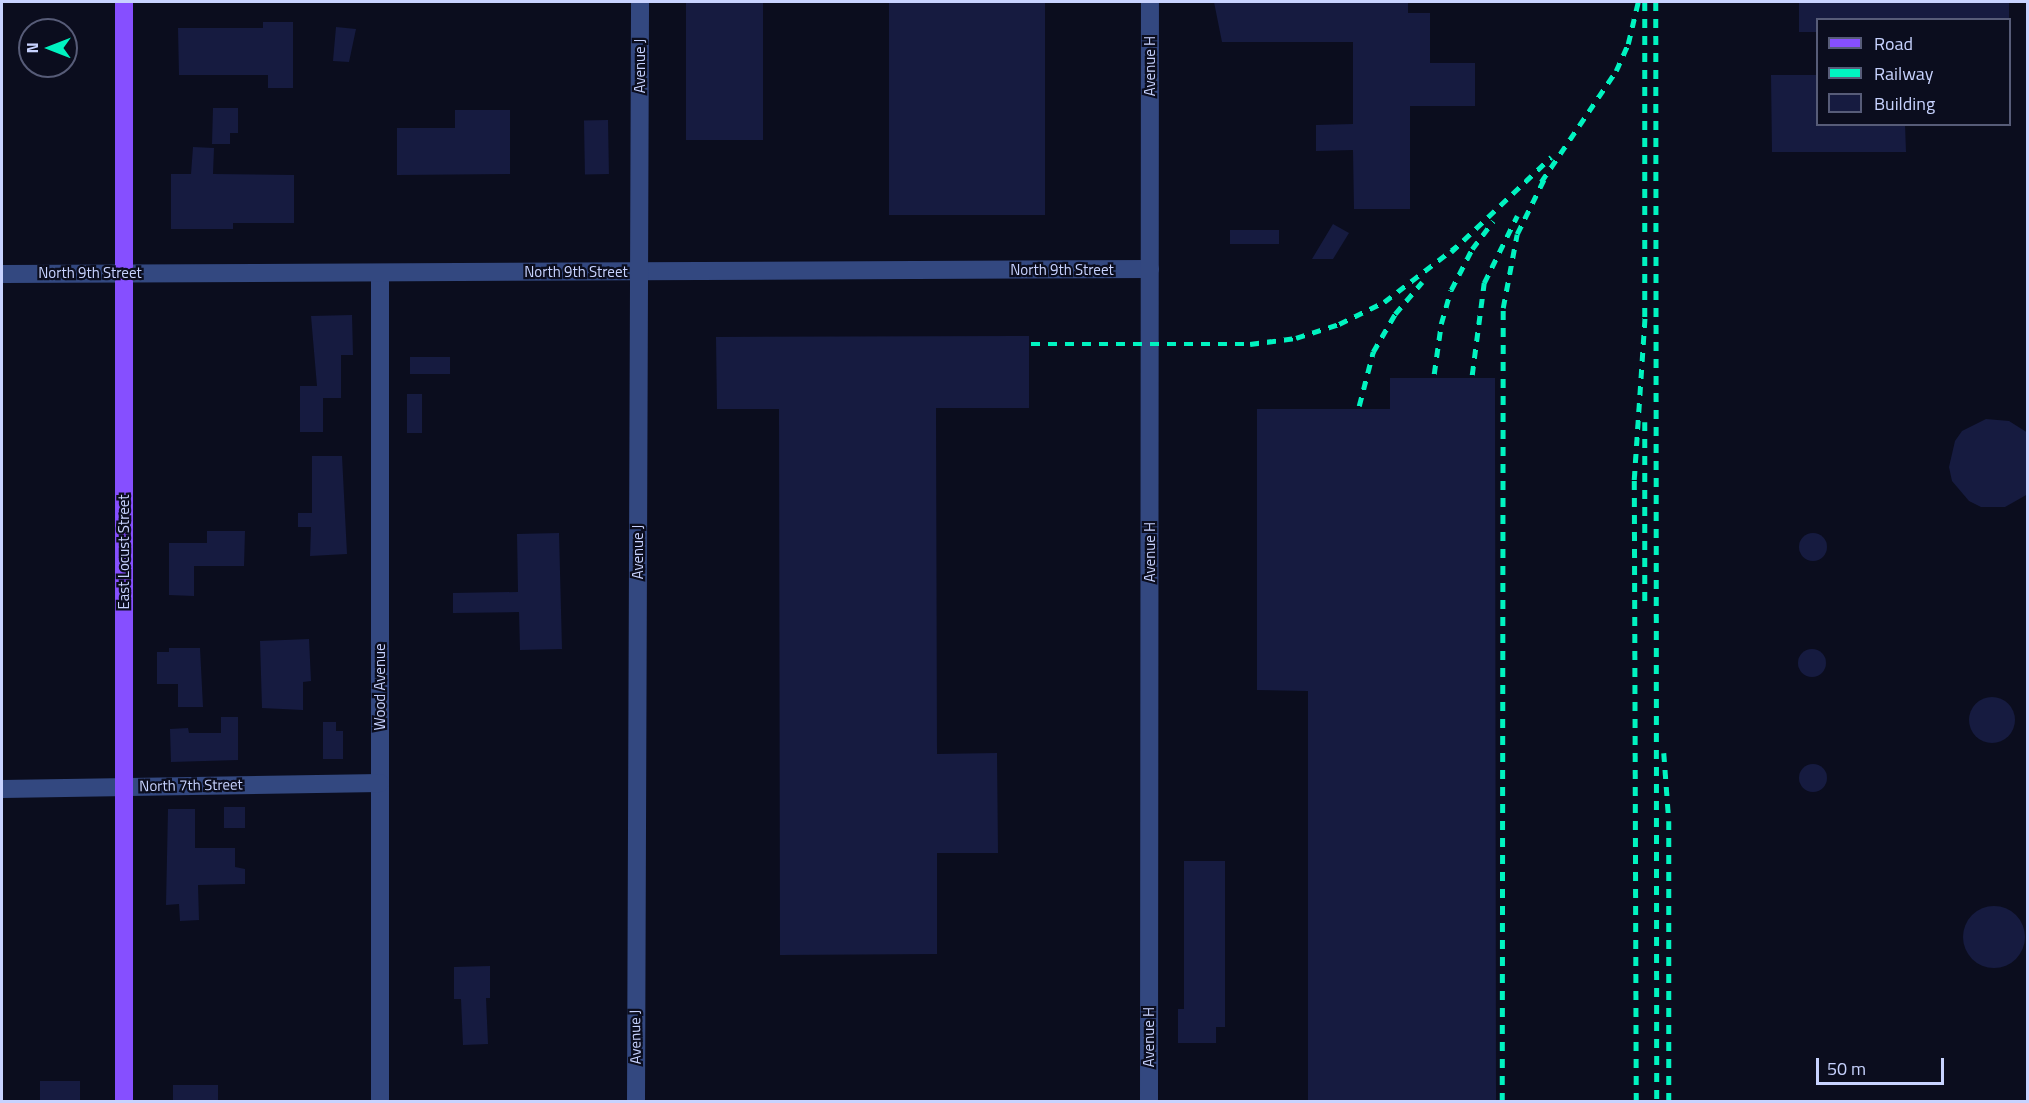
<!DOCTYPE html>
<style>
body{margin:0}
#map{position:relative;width:2029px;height:1103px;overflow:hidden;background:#0b0d1e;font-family:"Titillium Web",sans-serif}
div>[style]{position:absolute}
.building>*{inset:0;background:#161b40;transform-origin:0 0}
.round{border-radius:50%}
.minor>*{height:18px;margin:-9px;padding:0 9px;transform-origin:9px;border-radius:9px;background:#334880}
.major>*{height:18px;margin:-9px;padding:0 9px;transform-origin:9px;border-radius:9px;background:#864fff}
.rail>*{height:4.5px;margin-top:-2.25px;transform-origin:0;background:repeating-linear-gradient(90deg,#00f3c0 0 9px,transparent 0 17px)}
span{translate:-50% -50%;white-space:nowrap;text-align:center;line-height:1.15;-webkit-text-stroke:4.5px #0b0d1e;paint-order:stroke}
.street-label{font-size:15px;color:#c8d3ff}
.frame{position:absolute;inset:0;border:3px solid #c8d3ff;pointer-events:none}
.legend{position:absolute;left:1816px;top:18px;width:195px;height:108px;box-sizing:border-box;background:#0b0d1e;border:2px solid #575c78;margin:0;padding:8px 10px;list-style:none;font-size:18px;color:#c8d3ff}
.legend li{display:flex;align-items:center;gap:12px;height:30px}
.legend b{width:30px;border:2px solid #575c78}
.north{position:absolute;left:18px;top:18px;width:60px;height:60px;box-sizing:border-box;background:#0b0d1e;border:2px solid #575c78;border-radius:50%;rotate:270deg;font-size:16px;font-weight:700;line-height:24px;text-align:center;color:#c8d3ff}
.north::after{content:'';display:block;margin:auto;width:21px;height:27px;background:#00f3c0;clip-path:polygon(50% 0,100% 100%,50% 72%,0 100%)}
.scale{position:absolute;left:1816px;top:1058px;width:128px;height:27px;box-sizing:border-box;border:3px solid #c8d3ff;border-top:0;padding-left:8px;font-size:18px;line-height:21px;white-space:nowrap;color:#c8d3ff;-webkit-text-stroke:4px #0b0d1e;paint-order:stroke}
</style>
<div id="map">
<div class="building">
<i style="left:686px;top:2px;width:77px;height:138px"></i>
<i style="left:889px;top:2px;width:156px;height:213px"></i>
<i style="clip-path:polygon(1214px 2px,1408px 2px,1408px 13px,1430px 13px,1430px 63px,1475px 63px,1475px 106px,1410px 106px,1410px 209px,1354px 209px,1353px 150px,1316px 151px,1316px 125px,1353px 124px,1353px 42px,1222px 42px)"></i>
<i style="clip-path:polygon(1799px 2px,2009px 2px,2009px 20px,1818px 20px,1818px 32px,1799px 32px)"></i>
<i style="clip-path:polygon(263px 22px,293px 22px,293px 88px,268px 88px,268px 75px,179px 75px,178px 28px,263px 28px)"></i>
<i style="clip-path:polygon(336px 27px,356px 29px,349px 62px,333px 61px)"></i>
<i style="clip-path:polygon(1771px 75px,1818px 75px,1818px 124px,1905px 124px,1906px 152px,1772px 152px)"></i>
<i style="clip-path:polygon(213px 108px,238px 108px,238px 133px,230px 133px,230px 144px,212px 144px)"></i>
<i style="clip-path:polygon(455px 110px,510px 110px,510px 174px,397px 175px,397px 128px,455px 128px)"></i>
<i style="left:608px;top:120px;width:54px;height:24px;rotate:89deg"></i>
<i style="clip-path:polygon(193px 147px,214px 148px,213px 174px,294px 175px,294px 223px,233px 223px,233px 229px,171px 229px,171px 174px,191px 174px)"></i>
<i style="clip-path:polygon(1333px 224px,1349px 233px,1333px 259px,1312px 259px)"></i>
<i style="left:1230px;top:230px;width:49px;height:14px"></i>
<i style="clip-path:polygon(352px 315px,353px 355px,341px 355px,341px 398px,323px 398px,323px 432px,300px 432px,300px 386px,317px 386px,311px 316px)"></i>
<i style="clip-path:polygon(1029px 336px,1029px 408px,936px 408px,937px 754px,997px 753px,998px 853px,937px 853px,937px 954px,780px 955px,779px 409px,717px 409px,716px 337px)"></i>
<i style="left:410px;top:357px;width:40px;height:17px"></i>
<i style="clip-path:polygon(1390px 378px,1495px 378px,1496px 1101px,1308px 1101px,1308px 691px,1257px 690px,1257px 409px,1390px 409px)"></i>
<i style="left:407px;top:394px;width:15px;height:39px"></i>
<i style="clip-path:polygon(1986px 419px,2009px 421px,2028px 433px,2028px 494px,2005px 507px,1981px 507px,1969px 501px,1952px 481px,1949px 467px,1955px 441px,1962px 431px)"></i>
<i style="clip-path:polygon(312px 456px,342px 456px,347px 554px,310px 556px,311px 527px,298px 527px,298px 513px,312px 513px)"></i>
<i style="clip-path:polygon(207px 531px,245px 531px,244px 566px,194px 566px,194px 596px,169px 595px,169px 543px,207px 543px)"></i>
<i class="round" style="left:1799px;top:533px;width:28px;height:28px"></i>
<i style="clip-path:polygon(559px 533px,562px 649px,520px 650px,519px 612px,453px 613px,453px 593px,518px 592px,517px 534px)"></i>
<i style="clip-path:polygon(309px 639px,311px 681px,303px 682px,303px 710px,262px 708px,260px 641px)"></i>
<i style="clip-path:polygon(169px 648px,200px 648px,203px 707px,178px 707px,178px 684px,157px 684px,157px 652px,169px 652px)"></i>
<i class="round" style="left:1798px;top:649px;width:28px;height:28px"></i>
<i class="round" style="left:1969px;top:697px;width:46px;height:46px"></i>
<i style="clip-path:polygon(221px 717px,238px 717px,238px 760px,171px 762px,170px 729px,188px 728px,189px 733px,221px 733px)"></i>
<i style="clip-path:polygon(323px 722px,336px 722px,336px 731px,343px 731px,343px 759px,323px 759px)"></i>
<i class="round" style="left:1799px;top:764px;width:28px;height:28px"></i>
<i style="left:224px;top:807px;width:21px;height:21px"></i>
<i style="clip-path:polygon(168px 809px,195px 809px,195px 848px,235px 848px,235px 867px,245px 869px,245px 884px,198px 885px,199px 920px,180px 921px,179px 904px,166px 905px)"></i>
<i style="clip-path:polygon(1184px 861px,1225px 861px,1225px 1027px,1216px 1027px,1216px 1043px,1178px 1043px,1178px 1009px,1184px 1009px)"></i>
<i class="round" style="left:1963px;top:906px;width:62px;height:62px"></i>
<i style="clip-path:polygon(490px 966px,490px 998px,486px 998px,488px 1044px,463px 1045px,461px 999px,454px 999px,454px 967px)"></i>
<i style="left:40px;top:1081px;width:40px;height:20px"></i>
<i style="left:173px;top:1085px;width:45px;height:16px"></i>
</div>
<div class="minor">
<i style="left:380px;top:273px;width:829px;rotate:90deg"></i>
<i style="left:2px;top:274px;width:1148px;rotate:-0.25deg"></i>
<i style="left:2px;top:789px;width:378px;rotate:-0.9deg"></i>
<i style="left:636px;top:1102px;width:1100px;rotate:-89.79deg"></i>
<i style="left:1149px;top:1102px;width:1100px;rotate:-89.95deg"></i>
</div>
<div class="major">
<i style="left:124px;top:1102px;width:1100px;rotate:-90deg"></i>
</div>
<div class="rail">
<i style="left:1645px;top:2px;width:320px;rotate:90deg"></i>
<i style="left:1656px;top:2px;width:1100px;rotate:89.95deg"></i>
<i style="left:1541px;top:182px;width:134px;rotate:-56deg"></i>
<i style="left:1616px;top:71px;width:30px;rotate:-66deg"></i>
<i style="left:1628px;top:44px;width:43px;rotate:-76.6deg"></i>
<i style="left:1451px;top:252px;width:138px;rotate:-43.5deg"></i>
<i style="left:1031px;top:344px;width:219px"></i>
<i style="left:1250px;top:344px;width:46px;rotate:-7.4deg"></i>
<i style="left:1296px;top:338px;width:45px;rotate:-18deg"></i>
<i style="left:1339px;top:324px;width:50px;rotate:-26.1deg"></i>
<i style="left:1384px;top:302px;width:92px;rotate:-37.5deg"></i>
<i style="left:1434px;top:374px;width:50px;rotate:-82deg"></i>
<i style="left:1441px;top:324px;width:35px;rotate:-74deg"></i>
<i style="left:1451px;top:290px;width:46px;rotate:-62.9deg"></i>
<i style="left:1472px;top:249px;width:35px;rotate:-53deg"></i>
<i style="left:1472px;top:375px;width:93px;rotate:-82.6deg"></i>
<i style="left:1484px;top:283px;width:75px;rotate:-63.8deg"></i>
<i style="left:1359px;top:406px;width:56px;rotate:-75.5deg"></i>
<i style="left:1373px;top:352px;width:44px;rotate:-59.9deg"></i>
<i style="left:1395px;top:314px;width:42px;rotate:-49.8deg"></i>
<i style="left:1645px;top:422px;width:179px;rotate:90deg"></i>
<i style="left:1664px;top:753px;width:68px;rotate:85.8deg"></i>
<i style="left:1669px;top:821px;width:281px;rotate:90deg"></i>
<i style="left:1502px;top:1102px;width:794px;rotate:-89.93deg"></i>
<i style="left:1503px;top:308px;width:75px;rotate:-79.3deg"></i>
<i style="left:1517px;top:234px;width:66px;rotate:-63.8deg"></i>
<i style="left:1636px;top:1102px;width:622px;rotate:-90.18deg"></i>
<i style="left:1634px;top:480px;width:164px;rotate:-86.2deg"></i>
</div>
<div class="street-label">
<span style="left:640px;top:66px;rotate:-90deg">Avenue J</span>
<span style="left:1150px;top:66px;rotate:-90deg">Avenue H</span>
<span style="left:1062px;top:270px">North 9th Street</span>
<span style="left:576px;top:272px">North 9th Street</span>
<span style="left:90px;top:273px">North 9th Street</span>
<span style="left:124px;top:552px;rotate:-90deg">East Locust Street</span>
<span style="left:638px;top:552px;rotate:-90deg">Avenue J</span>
<span style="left:1150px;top:552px;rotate:-90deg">Avenue H</span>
<span style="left:380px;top:687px;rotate:-90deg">Wood Avenue</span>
<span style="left:191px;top:785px;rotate:-1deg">North 7th Street</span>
<span style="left:635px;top:1037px;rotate:-91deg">Avenue J</span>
<span style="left:1149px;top:1037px;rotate:-90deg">Avenue H</span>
</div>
<div class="frame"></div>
<ul class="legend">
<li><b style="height:8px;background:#864fff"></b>Road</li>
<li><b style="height:8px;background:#00f3c0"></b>Railway</li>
<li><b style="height:16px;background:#161b40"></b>Building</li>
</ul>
<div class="north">N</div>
<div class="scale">50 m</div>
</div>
